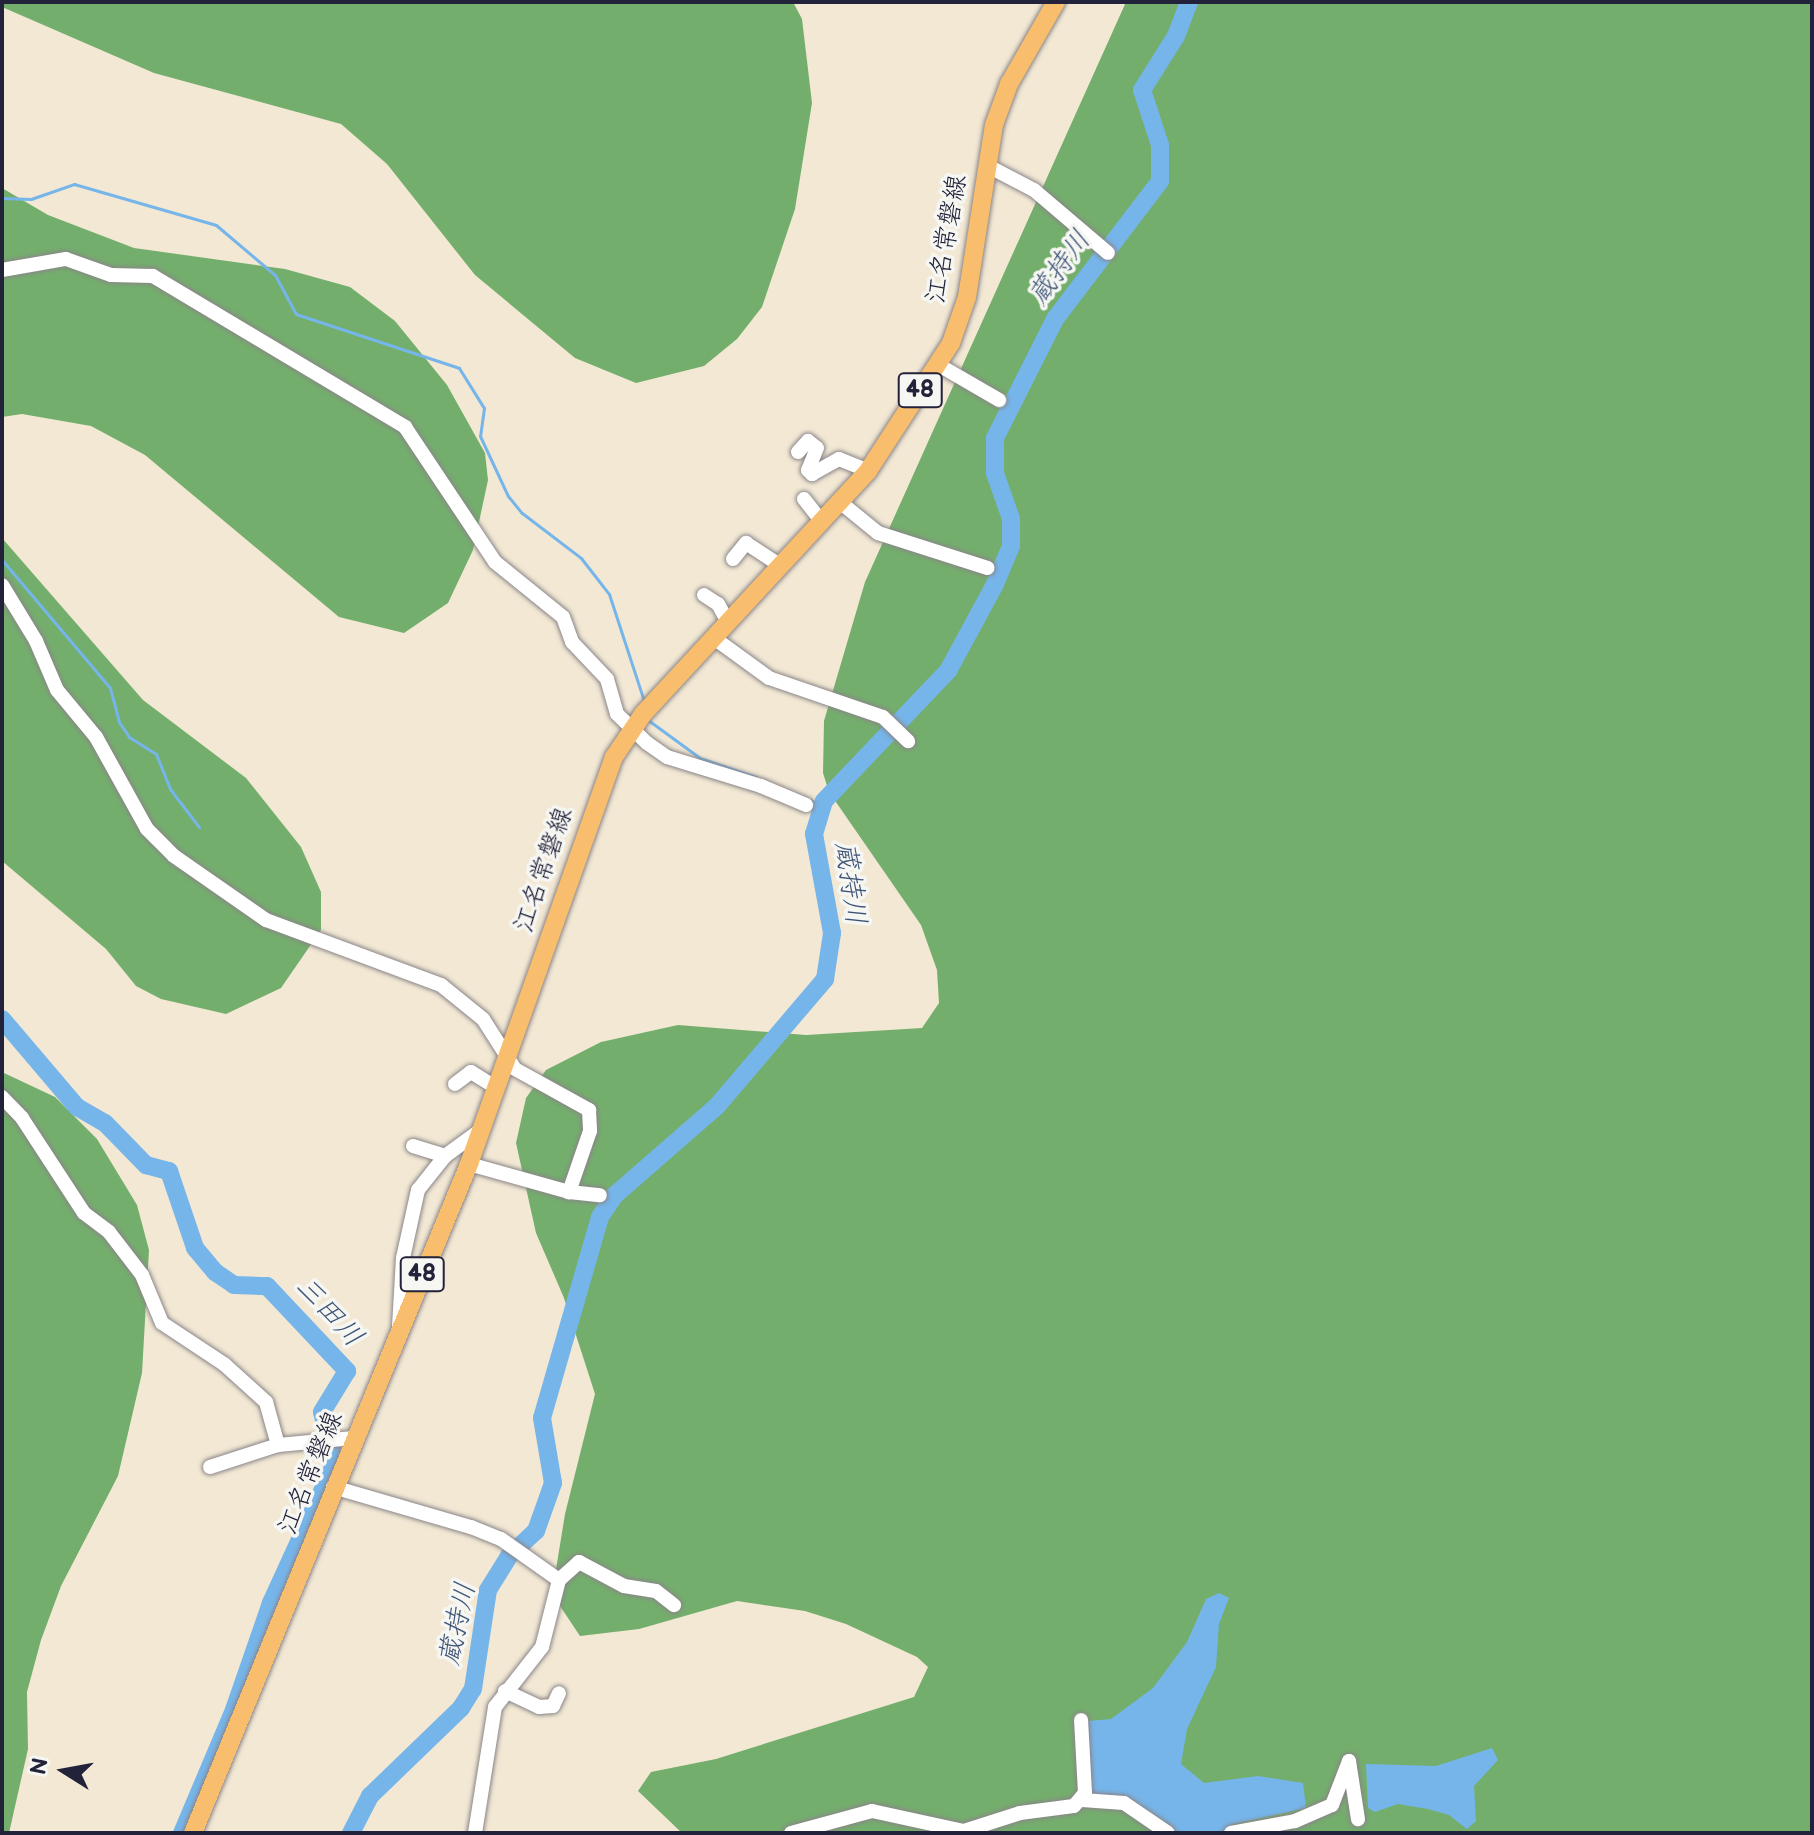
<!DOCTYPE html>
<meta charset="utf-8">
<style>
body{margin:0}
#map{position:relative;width:1814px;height:1835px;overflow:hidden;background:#f2e8d4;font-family:"Balsamiq Sans","Klee One",sans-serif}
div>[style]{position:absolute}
.forest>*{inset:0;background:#74ae6d}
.water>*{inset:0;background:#76b5ea}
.stream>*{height:3px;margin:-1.5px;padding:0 1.5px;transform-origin:1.5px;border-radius:1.5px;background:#76b5ea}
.river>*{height:18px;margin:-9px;padding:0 9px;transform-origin:9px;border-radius:9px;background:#76b5ea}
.roads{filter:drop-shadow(0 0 2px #8a8588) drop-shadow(0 0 2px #8a8588)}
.minor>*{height:14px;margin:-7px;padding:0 7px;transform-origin:7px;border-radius:7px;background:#fff}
.major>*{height:18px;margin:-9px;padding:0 9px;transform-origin:9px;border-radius:9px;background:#f9be6d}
span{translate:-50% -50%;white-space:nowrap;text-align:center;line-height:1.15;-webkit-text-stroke:7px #f6f6f2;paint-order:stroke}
.shield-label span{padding:2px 6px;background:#f6f6f2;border:2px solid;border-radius:6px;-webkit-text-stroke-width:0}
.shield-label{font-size:24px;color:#22223b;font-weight:700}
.street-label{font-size:26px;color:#22223b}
.water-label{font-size:28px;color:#3f5578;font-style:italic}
.frame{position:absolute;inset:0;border:4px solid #22223b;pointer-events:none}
.north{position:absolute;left:24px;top:1731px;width:80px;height:80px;-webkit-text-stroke:6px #f6f6f2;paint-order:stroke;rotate:281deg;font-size:22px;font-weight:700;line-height:32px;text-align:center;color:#22223b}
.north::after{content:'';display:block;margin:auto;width:28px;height:36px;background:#22223b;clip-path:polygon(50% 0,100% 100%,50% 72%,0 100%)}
</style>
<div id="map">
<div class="forest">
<i style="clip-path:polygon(2px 2px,793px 2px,802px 19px,812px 103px,795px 209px,762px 307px,737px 339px,704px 366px,636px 383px,575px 358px,475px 275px,387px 164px,341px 124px,154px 73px,2px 7px)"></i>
<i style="clip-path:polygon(1126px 2px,1812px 2px,1812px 1833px,682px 1833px,638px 1791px,651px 1772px,716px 1759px,914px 1697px,928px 1667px,917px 1657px,846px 1624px,805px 1611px,737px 1601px,639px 1629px,580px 1636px,552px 1594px,565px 1514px,595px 1394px,564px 1298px,536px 1233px,516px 1143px,526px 1098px,546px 1070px,601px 1042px,678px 1025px,806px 1035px,922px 1028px,939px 1003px,937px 970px,921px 925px,829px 792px,823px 773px,824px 721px,865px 582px)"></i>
<i style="clip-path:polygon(2px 188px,48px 215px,134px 248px,285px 269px,350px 287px,395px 321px,447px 385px,485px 453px,488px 480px,473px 550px,448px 603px,404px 633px,339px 617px,145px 455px,91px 426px,22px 414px,2px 417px)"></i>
<i style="clip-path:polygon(2px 538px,143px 700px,246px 778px,301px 847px,321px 892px,321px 930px,281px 988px,226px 1014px,161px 999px,136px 986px,106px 949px,2px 861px)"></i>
<i style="clip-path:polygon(2px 1072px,55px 1097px,97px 1139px,137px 1205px,149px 1250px,142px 1373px,118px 1476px,61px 1586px,41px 1640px,27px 1692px,28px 1749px,9px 1833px,2px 1833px)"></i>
</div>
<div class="water">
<i style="clip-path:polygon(1219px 1593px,1229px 1598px,1219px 1624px,1216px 1667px,1187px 1729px,1181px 1764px,1204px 1783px,1258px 1776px,1303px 1783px,1306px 1808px,1234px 1824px,1220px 1833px,1172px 1833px,1166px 1825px,1090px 1796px,1088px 1721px,1111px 1719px,1153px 1688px,1187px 1642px,1206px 1599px)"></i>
<i style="clip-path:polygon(1492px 1748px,1498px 1760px,1474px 1786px,1476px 1821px,1467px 1829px,1449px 1815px,1428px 1809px,1398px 1804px,1375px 1812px,1368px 1808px,1366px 1764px,1436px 1766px)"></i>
</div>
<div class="stream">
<i style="left:2px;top:198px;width:29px;rotate:2deg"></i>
<i style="left:31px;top:199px;width:46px;rotate:-19.2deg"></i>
<i style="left:74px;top:184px;width:148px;rotate:16.1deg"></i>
<i style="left:216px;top:225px;width:77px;rotate:40.3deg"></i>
<i style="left:275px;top:275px;width:44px;rotate:61.7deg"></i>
<i style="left:296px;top:314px;width:172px;rotate:18.3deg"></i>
<i style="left:459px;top:368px;width:47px;rotate:58deg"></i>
<i style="left:484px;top:408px;width:28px;rotate:98deg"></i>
<i style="left:480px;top:436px;width:66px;rotate:65deg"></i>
<i style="left:508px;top:496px;width:22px;rotate:51deg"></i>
<i style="left:522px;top:513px;width:74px;rotate:37.3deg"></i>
<i style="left:581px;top:558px;width:46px;rotate:52.1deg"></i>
<i style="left:609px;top:594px;width:113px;rotate:71.9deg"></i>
<i style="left:2px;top:560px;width:167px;rotate:49.8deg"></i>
<i style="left:110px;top:688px;width:35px;rotate:75deg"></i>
<i style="left:119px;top:722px;width:18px;rotate:56deg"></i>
<i style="left:129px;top:737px;width:32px;rotate:32deg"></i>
<i style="left:156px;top:754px;width:38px;rotate:68deg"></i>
<i style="left:170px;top:789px;width:48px;rotate:52.7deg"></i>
<i style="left:648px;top:720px;width:64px;rotate:36.2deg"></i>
<i style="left:700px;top:758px;width:59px;rotate:18.7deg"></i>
<i style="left:811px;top:800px;width:13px;rotate:27deg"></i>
</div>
<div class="river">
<i style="left:2px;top:1019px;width:116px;rotate:49.6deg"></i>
<i style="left:77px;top:1107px;width:32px;rotate:30deg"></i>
<i style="left:105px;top:1123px;width:59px;rotate:45.7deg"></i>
<i style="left:146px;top:1165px;width:24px;rotate:15deg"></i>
<i style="left:169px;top:1171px;width:81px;rotate:71.3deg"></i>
<i style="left:195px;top:1248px;width:31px;rotate:50deg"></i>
<i style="left:215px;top:1272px;width:23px;rotate:34deg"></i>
<i style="left:234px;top:1285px;width:33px;rotate:2deg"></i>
<i style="left:267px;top:1286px;width:117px;rotate:46.7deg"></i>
<i style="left:347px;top:1371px;width:48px;rotate:121.4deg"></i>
<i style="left:322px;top:1412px;width:53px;rotate:75.7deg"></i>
<i style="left:335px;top:1463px;width:154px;rotate:114.6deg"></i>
<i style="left:271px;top:1603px;width:113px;rotate:109.1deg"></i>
<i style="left:234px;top:1710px;width:134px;rotate:112.9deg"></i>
<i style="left:351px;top:1833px;width:42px;rotate:-62.8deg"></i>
<i style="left:370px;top:1796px;width:127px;rotate:-44deg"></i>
<i style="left:461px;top:1708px;width:22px;rotate:-58deg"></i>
<i style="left:473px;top:1689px;width:100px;rotate:-81.4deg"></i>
<i style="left:488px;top:1590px;width:40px;rotate:-58deg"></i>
<i style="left:509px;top:1556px;width:37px;rotate:-43deg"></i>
<i style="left:536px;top:1531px;width:51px;rotate:-70.5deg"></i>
<i style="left:553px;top:1483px;width:66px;rotate:-99.6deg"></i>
<i style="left:542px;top:1418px;width:209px;rotate:-73.9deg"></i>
<i style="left:600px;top:1217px;width:27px;rotate:-56deg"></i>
<i style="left:615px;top:1195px;width:135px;rotate:-41.1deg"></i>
<i style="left:717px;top:1106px;width:167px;rotate:-49.6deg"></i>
<i style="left:825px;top:979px;width:47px;rotate:-81.3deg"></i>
<i style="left:832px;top:933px;width:101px;rotate:-100.3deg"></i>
<i style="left:814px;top:834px;width:34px;rotate:-73deg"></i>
<i style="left:824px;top:801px;width:180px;rotate:-46.4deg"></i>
<i style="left:948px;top:671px;width:99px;rotate:-61.6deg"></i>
<i style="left:995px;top:584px;width:41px;rotate:-67.2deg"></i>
<i style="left:1011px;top:546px;width:27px;rotate:-90deg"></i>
<i style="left:1011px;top:519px;width:49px;rotate:-109.2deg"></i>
<i style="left:995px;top:473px;width:35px;rotate:-90deg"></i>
<i style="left:995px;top:438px;width:133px;rotate:-63.2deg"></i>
<i style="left:1055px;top:319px;width:173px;rotate:-52.7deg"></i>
<i style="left:1160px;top:181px;width:36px;rotate:-90deg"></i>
<i style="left:1160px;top:145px;width:58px;rotate:-108.1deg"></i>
<i style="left:1142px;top:90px;width:64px;rotate:-57.8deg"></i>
<i style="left:1176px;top:36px;width:36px;rotate:-69deg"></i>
</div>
<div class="roads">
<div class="minor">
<i style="left:986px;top:165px;width:54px;rotate:27.5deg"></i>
<i style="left:1034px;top:190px;width:97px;rotate:40.4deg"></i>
<i style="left:2px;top:270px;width:65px;rotate:-9.8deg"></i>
<i style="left:66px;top:259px;width:48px;rotate:19.6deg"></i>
<i style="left:111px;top:275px;width:42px;rotate:1.4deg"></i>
<i style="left:153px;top:276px;width:294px;rotate:30.9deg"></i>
<i style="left:405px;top:427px;width:162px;rotate:56.3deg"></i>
<i style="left:495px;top:562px;width:87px;rotate:39deg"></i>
<i style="left:563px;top:617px;width:27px;rotate:70deg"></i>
<i style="left:572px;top:642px;width:51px;rotate:46.6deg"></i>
<i style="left:607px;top:679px;width:36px;rotate:74deg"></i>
<i style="left:617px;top:714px;width:42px;rotate:44deg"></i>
<i style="left:647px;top:743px;width:24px;rotate:35deg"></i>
<i style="left:667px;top:757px;width:98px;rotate:17.1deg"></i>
<i style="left:761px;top:786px;width:49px;rotate:22.9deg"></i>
<i style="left:937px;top:364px;width:72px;rotate:30.1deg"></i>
<i style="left:798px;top:452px;width:15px;rotate:-48deg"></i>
<i style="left:808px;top:441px;width:11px;rotate:38deg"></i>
<i style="left:817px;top:448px;width:24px;rotate:112deg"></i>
<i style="left:808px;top:470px;width:6px;rotate:45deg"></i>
<i style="left:812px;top:474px;width:31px;rotate:-29deg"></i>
<i style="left:839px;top:459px;width:31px;rotate:22deg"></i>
<i style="left:804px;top:499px;width:28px;rotate:52deg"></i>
<i style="left:840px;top:502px;width:49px;rotate:39.2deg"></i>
<i style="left:878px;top:533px;width:115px;rotate:17.7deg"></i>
<i style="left:733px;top:559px;width:21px;rotate:-51deg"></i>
<i style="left:746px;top:543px;width:42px;rotate:33.3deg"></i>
<i style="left:2px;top:585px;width:66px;rotate:58.7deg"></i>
<i style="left:36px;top:641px;width:53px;rotate:66.8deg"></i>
<i style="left:57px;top:690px;width:61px;rotate:50.3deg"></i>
<i style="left:96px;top:737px;width:105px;rotate:61deg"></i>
<i style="left:147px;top:829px;width:38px;rotate:45deg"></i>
<i style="left:174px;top:856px;width:112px;rotate:34.8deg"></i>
<i style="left:266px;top:920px;width:187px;rotate:20.4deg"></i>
<i style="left:441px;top:985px;width:54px;rotate:39deg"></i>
<i style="left:483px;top:1019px;width:59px;rotate:57.4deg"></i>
<i style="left:515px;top:1069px;width:85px;rotate:29deg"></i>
<i style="left:589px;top:1110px;width:21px;rotate:87deg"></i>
<i style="left:590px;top:1131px;width:65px;rotate:109deg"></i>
<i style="left:704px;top:595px;width:17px;rotate:33deg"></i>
<i style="left:718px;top:604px;width:21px;rotate:61deg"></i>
<i style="left:714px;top:638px;width:68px;rotate:36deg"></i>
<i style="left:769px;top:678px;width:120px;rotate:18.9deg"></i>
<i style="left:883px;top:717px;width:35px;rotate:44deg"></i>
<i style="left:455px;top:1084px;width:20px;rotate:-37deg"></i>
<i style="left:471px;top:1072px;width:31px;rotate:32deg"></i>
<i style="left:2px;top:1097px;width:29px;rotate:46deg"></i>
<i style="left:22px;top:1118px;width:113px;rotate:56.9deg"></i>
<i style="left:84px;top:1213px;width:31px;rotate:37deg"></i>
<i style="left:109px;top:1232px;width:54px;rotate:52.5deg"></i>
<i style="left:142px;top:1275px;width:52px;rotate:67.4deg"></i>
<i style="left:162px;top:1323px;width:74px;rotate:33.5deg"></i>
<i style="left:224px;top:1364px;width:57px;rotate:42.1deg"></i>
<i style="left:266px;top:1402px;width:45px;rotate:74.4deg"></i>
<i style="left:278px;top:1445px;width:76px;rotate:-5.3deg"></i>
<i style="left:413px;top:1146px;width:34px;rotate:17deg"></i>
<i style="left:469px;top:1164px;width:104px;rotate:15.6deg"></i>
<i style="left:569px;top:1192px;width:31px;rotate:6deg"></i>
<i style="left:399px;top:1327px;width:69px;rotate:-86.7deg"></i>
<i style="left:403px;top:1258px;width:70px;rotate:-77.6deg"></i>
<i style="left:418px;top:1190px;width:43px;rotate:-51.5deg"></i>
<i style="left:445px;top:1156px;width:46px;rotate:-36.1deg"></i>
<i style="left:210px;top:1467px;width:71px;rotate:-17.9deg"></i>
<i style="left:333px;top:1487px;width:144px;rotate:16.2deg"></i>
<i style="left:471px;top:1527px;width:32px;rotate:22deg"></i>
<i style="left:501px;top:1539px;width:71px;rotate:35.3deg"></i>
<i style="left:559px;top:1580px;width:69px;rotate:104.2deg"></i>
<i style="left:542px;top:1647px;width:76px;rotate:128.1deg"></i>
<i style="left:495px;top:1707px;width:128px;rotate:99deg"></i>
<i style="left:559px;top:1580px;width:27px;rotate:-42deg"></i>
<i style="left:579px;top:1562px;width:51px;rotate:28.1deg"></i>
<i style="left:624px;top:1586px;width:32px;rotate:9deg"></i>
<i style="left:656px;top:1591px;width:23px;rotate:38deg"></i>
<i style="left:505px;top:1691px;width:38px;rotate:25deg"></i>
<i style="left:539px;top:1707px;width:14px;rotate:-4deg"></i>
<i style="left:553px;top:1706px;width:14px;rotate:-65deg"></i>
<i style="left:1082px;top:1800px;width:42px;rotate:4.1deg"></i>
<i style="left:1124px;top:1803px;width:53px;rotate:34.3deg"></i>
<i style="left:791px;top:1833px;width:84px;rotate:-15.2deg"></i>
<i style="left:872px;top:1811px;width:94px;rotate:12.3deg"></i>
<i style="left:964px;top:1831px;width:59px;rotate:-17.8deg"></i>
<i style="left:1020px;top:1813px;width:54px;rotate:-7.4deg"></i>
<i style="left:1074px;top:1806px;width:17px;rotate:-50deg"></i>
<i style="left:1085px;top:1793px;width:73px;rotate:-93.1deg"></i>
<i style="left:1231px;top:1833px;width:65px;rotate:-10.6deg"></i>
<i style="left:1295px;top:1821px;width:40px;rotate:-23.4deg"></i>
<i style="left:1332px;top:1805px;width:47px;rotate:-68.9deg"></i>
<i style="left:1349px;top:1761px;width:59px;rotate:81.2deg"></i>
</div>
<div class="major">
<i style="left:193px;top:1833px;width:724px;rotate:-67.58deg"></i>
<i style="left:469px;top:1164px;width:432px;rotate:-70.4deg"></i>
<i style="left:614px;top:757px;width:52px;rotate:-56deg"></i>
<i style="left:643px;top:714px;width:331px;rotate:-47.2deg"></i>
<i style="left:868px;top:471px;width:153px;rotate:-57deg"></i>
<i style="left:951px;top:343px;width:49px;rotate:-70.8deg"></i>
<i style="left:967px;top:297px;width:174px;rotate:-81.1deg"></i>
<i style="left:994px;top:125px;width:44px;rotate:-69.9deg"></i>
<i style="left:1009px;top:84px;width:95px;rotate:-60.2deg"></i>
</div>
</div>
<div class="shield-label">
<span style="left:920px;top:390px">48</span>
<span style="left:422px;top:1274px">48</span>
</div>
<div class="street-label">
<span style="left:947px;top:239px;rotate:-80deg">江名常磐線</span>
<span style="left:544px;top:870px;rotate:-71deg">江名常磐線</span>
<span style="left:311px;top:1473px;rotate:-68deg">江名常磐線</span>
</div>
<div class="water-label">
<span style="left:1060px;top:268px;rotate:-54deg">蔵持川</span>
<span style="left:850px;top:883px;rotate:82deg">蔵持川</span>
<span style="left:329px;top:1312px;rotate:47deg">三田川</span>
<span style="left:458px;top:1624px;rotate:-78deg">蔵持川</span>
</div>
<div class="frame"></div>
<div class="north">N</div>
</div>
